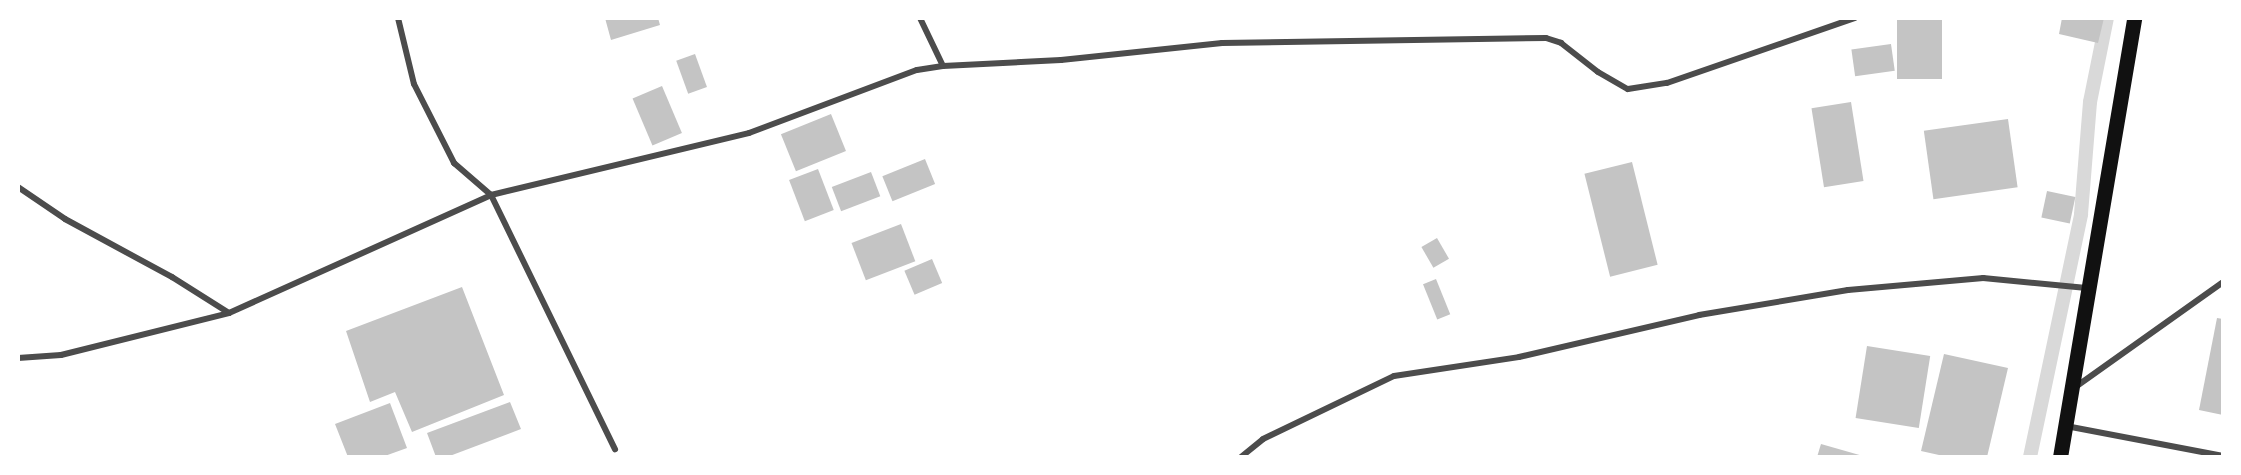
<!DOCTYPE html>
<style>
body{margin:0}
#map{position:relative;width:2241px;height:475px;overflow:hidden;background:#fff;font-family:"Source Sans 3",sans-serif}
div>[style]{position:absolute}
.stream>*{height:14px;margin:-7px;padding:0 7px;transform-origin:7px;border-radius:7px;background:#d9d9d9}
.building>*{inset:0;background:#c4c4c4;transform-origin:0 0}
.minor>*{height:6px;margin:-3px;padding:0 3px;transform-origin:3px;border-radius:3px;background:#4c4c4c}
.primary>*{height:15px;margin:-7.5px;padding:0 7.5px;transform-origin:7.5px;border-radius:7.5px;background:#111}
span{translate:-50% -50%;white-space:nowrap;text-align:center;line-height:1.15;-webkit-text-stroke:6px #fff;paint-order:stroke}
.frame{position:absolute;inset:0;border:20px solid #fff;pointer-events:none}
</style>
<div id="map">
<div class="stream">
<i style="left:2030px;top:457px;width:248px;rotate:-78.1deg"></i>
<i style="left:2081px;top:214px;width:112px;rotate:-85.4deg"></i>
<i style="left:2090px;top:102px;width:86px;rotate:-78.6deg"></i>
</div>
<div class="building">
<i style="clip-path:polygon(605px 18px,658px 18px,660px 25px,611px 40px)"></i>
<i style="left:1897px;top:18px;width:45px;height:61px"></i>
<i style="clip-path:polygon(2062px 18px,2104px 18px,2098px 43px,2059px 34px)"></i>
<i style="left:1891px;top:44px;width:27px;height:40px;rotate:82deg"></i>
<i style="left:695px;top:54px;width:35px;height:20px;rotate:70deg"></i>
<i style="left:662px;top:86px;width:51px;height:32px;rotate:67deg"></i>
<i style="left:1851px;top:102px;width:80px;height:40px;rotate:81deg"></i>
<i style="left:831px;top:114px;width:40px;height:54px;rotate:68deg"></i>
<i style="left:2008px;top:119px;width:69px;height:85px;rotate:82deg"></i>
<i style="left:925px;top:159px;width:27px;height:46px;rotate:68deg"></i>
<i style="left:1632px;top:162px;width:106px;height:49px;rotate:76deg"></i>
<i style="left:818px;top:169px;width:44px;height:31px;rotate:69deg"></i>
<i style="left:871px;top:172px;width:26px;height:42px;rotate:69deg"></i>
<i style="left:2047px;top:191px;width:29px;height:27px;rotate:12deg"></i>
<i style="left:901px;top:224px;width:40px;height:53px;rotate:69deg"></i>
<i style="left:1437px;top:238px;width:24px;height:18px;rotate:60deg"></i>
<i style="left:932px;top:259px;width:26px;height:30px;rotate:67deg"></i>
<i style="left:1436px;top:279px;width:38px;height:14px;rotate:68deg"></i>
<i style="clip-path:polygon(462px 287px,504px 395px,412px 432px,395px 392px,370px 402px,346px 331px)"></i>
<i style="clip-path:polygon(2217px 318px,2223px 319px,2223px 415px,2199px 410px)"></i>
<i style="left:1867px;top:346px;width:64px;height:73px;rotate:9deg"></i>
<i style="clip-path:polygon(1944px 354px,2008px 368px,1987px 457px,1948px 457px,1921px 451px)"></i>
<i style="clip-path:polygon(510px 402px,521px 429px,447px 457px,436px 457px,427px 433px)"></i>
<i style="clip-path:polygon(390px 403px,407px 448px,382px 457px,348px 457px,335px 424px)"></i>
<i style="clip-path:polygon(1821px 444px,1863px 456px,1863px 457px,1817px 457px)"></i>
</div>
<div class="minor">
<i style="left:398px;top:18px;width:68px;rotate:76.4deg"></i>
<i style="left:414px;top:84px;width:89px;rotate:63.1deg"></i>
<i style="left:454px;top:163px;width:49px;rotate:40.9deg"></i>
<i style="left:491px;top:195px;width:265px;rotate:-13.5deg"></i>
<i style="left:749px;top:133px;width:179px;rotate:-20.6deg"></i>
<i style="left:917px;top:70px;width:26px;rotate:-9deg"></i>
<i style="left:943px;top:66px;width:118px;rotate:-2.9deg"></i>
<i style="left:1061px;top:60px;width:162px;rotate:-6deg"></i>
<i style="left:1222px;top:43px;width:324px;rotate:-0.9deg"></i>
<i style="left:1546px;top:38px;width:16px;rotate:18deg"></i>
<i style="left:1561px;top:43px;width:47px;rotate:38.1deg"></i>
<i style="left:1598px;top:72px;width:34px;rotate:30deg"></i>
<i style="left:1628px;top:89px;width:39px;rotate:-9deg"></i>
<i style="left:1667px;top:83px;width:199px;rotate:-19.1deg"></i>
<i style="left:920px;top:18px;width:53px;rotate:64.4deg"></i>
<i style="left:18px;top:187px;width:57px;rotate:34.2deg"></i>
<i style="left:65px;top:219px;width:122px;rotate:28.5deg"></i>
<i style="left:172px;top:277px;width:67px;rotate:32.3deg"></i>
<i style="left:18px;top:358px;width:43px;rotate:-4deg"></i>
<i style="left:61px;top:355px;width:173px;rotate:-14deg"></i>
<i style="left:229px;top:313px;width:287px;rotate:-24.2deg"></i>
<i style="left:491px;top:195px;width:283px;rotate:64deg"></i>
<i style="left:2074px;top:388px;width:183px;rotate:-35.4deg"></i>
<i style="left:2066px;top:426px;width:160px;rotate:10.8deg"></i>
<i style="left:1241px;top:457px;width:28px;rotate:-39deg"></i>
<i style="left:1263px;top:439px;width:145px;rotate:-25.7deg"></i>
<i style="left:1394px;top:376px;width:126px;rotate:-8.6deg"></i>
<i style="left:1519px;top:357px;width:185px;rotate:-13.1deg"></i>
<i style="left:1699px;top:315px;width:151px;rotate:-9.5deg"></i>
<i style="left:1848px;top:290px;width:136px;rotate:-5.1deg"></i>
<i style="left:1983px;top:278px;width:104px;rotate:5.5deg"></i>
</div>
<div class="primary">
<i style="left:2060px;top:457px;width:445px;rotate:-80.4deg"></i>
</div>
<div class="frame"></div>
</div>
